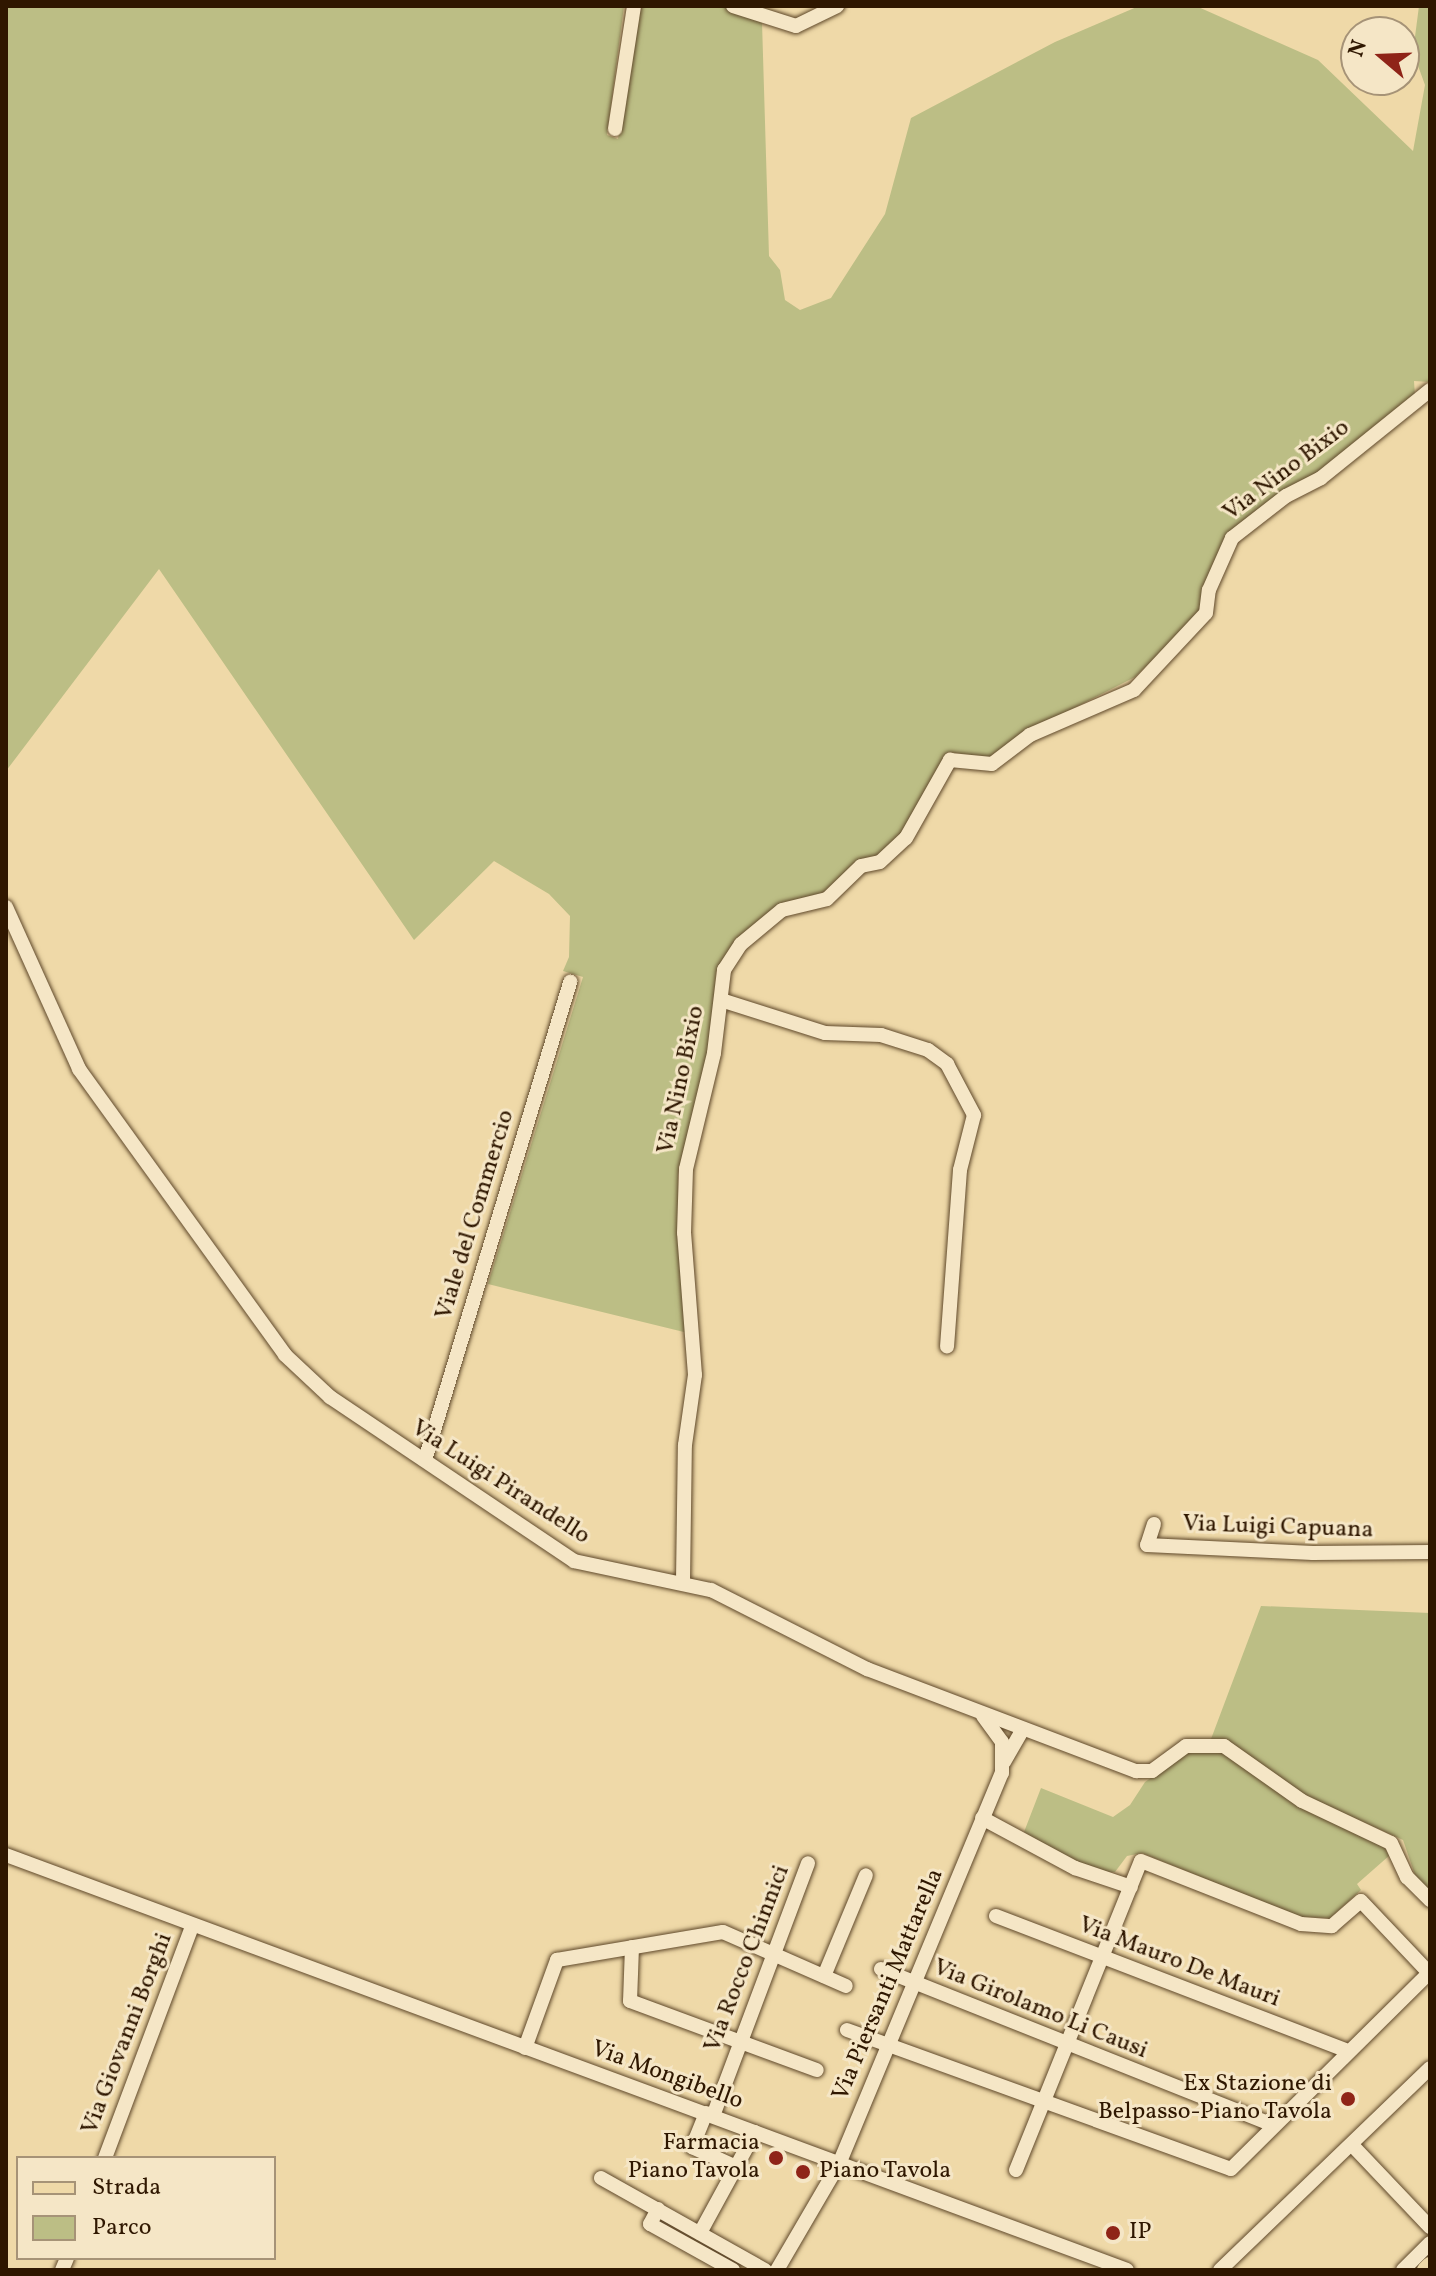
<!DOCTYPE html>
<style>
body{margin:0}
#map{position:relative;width:1436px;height:2276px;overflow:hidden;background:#efd9a8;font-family:Vollkorn,serif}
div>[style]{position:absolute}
.green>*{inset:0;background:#bcbe85}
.roads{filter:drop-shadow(0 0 2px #5f482a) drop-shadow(0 0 2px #5f482a)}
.minor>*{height:14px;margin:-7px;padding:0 7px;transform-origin:7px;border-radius:7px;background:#f5e6c6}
.major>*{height:18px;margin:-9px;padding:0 9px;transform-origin:9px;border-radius:9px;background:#efd9a8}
.dots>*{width:22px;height:22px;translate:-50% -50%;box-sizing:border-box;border:4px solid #f5e6c6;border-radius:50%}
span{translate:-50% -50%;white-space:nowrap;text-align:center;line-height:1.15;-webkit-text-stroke:6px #f5e6c6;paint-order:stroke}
.street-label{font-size:24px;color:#2f1700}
.poi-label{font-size:24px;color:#2f1700}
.right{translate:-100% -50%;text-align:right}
.left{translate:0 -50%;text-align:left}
.frame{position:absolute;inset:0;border:8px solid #2f1700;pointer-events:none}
.legend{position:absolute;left:16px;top:2156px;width:260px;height:104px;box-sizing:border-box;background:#f5e6c6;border:2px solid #a69377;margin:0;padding:10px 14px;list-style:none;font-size:24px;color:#2f1700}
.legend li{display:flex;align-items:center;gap:16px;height:40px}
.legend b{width:40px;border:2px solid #a69377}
.north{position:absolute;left:1340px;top:16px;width:80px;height:80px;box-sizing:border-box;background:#f5e6c6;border:2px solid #a69377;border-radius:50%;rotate:289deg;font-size:22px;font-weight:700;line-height:32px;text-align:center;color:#2f1700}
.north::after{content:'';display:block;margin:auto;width:28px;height:36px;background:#8f2418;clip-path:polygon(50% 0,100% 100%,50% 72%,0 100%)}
</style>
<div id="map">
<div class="green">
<i style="clip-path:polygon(6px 6px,624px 6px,607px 135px,618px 139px,641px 6px,722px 6px,762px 22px,769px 256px,780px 270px,785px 300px,800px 310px,831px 298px,885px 214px,911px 118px,1055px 42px,1139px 6px,1196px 6px,1318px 60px,1413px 151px,1425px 85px,1413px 52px,1419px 6px,1430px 6px,1430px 382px,1414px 381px,1415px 396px,1320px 474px,1228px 535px,1204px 587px,1202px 611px,1135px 677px,1029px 731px,994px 758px,948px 752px,910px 825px,883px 854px,828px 892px,741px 937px,716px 972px,708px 1069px,678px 1175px,688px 1333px,488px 1284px,583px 977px,563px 971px,569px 957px,570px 916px,549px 894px,494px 861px,414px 940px,159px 569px,6px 771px)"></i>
<i style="clip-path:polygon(1261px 1606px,1430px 1613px,1430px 1891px,1415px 1875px,1403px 1840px,1295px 1791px,1226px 1741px,1211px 1739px)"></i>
<i style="clip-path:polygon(1205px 1748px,1232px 1755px,1387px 1849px,1390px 1855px,1357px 1884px,1361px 1890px,1330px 1918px,1300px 1917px,1142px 1853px,1127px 1856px,1115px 1872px,1102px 1872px,1057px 1854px,1024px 1832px,1041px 1788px,1113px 1817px,1130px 1805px,1145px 1782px,1192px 1750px)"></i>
</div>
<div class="roads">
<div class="minor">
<i style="left:733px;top:6px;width:66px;rotate:17.6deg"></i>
<i style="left:796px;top:26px;width:46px;rotate:-26deg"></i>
<i style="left:615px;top:129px;width:124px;rotate:-81.2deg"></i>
<i style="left:6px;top:907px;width:178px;rotate:65.7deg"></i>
<i style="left:79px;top:1069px;width:352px;rotate:54.2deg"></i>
<i style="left:285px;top:1355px;width:62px;rotate:43deg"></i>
<i style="left:330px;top:1397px;width:294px;rotate:33.9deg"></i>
<i style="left:574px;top:1561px;width:140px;rotate:12deg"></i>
<i style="left:711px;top:1590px;width:175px;rotate:26.9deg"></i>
<i style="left:867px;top:1669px;width:288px;rotate:20.8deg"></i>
<i style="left:1136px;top:1771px;width:16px"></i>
<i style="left:1152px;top:1771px;width:42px;rotate:-36.3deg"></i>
<i style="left:1186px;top:1746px;width:38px"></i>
<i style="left:1224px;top:1746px;width:95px;rotate:35.2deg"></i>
<i style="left:1302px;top:1801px;width:98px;rotate:25.3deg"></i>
<i style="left:1391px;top:1843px;width:38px;rotate:65deg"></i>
<i style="left:1407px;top:1877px;width:33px;rotate:45deg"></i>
<i style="left:721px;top:1000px;width:109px;rotate:17.6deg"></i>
<i style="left:825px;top:1033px;width:56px;rotate:2deg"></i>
<i style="left:881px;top:1035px;width:49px;rotate:17.7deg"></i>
<i style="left:928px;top:1050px;width:24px;rotate:36deg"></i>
<i style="left:947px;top:1064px;width:58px;rotate:62.1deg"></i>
<i style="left:974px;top:1115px;width:57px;rotate:104.3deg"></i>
<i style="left:960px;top:1170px;width:177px;rotate:94.2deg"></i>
<i style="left:425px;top:1460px;width:500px;rotate:-73.1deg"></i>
<i style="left:1154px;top:1524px;width:22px;rotate:108deg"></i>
<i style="left:1147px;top:1545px;width:166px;rotate:2.8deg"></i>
<i style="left:1313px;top:1553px;width:117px;rotate:-0.5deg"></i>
<i style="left:683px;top:1581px;width:136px;rotate:-89.2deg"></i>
<i style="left:685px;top:1445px;width:71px;rotate:-81.9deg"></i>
<i style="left:695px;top:1375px;width:142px;rotate:-94.4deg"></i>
<i style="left:684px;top:1233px;width:64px;rotate:-88.2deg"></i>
<i style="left:686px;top:1169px;width:119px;rotate:-76.4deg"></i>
<i style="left:714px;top:1053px;width:84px;rotate:-83.1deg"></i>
<i style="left:724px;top:970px;width:31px;rotate:-57deg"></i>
<i style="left:741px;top:944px;width:53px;rotate:-39.7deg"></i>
<i style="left:782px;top:910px;width:46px;rotate:-13.7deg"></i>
<i style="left:827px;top:899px;width:47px;rotate:-44.1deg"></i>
<i style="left:861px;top:866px;width:19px;rotate:-12deg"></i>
<i style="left:880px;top:862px;width:35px;rotate:-43deg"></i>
<i style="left:906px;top:838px;width:90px;rotate:-60.6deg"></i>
<i style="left:950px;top:760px;width:42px;rotate:5.4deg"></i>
<i style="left:992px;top:764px;width:48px;rotate:-37.3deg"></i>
<i style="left:1030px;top:735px;width:113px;rotate:-23.4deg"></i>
<i style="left:1134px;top:690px;width:105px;rotate:-46.9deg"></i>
<i style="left:1206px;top:613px;width:23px;rotate:-83deg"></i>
<i style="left:1209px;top:590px;width:57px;rotate:-66.1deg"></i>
<i style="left:1232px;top:538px;width:68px;rotate:-37.9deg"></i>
<i style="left:1286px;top:496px;width:39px;rotate:-27deg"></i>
<i style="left:1321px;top:478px;width:140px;rotate:-38.9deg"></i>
<i style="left:1004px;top:1762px;width:38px;rotate:-60deg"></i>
<i style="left:982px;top:1818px;width:106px;rotate:28.3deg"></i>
<i style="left:1075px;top:1868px;width:59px;rotate:18.7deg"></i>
<i style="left:6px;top:1855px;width:1195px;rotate:20.31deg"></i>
<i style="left:996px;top:1916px;width:376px;rotate:21deg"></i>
<i style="left:632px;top:1947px;width:54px;rotate:92.1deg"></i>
<i style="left:630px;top:2001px;width:199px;rotate:20.3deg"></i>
<i style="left:881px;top:1969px;width:422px;rotate:21.7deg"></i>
<i style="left:824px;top:1976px;width:109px;rotate:-67.4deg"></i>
<i style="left:847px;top:2030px;width:408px;rotate:19.9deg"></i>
<i style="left:1231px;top:2169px;width:280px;rotate:-44.7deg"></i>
<i style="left:525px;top:2048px;width:94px;rotate:-70deg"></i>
<i style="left:557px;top:1960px;width:168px;rotate:-9.6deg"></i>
<i style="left:723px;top:1932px;width:134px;rotate:23.7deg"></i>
<i style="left:706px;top:2113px;width:37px;rotate:112deg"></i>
<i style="left:692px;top:2147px;width:44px;rotate:24.2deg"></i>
<i style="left:713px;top:2116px;width:270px;rotate:-69.4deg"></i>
<i style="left:1353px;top:2146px;width:112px;rotate:46.5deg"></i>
<i style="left:105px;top:2158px;width:248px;rotate:-69.4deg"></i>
<i style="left:1016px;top:2170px;width:333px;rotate:-68deg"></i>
<i style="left:1141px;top:1861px;width:172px;rotate:21.5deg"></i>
<i style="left:1301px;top:1924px;width:31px;rotate:4deg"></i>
<i style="left:1332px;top:1926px;width:38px;rotate:-41deg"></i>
<i style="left:1361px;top:1901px;width:99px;rotate:46.6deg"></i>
<i style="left:601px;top:2178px;width:188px;rotate:29.3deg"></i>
<i style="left:658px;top:2209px;width:17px;rotate:118deg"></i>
<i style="left:650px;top:2224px;width:95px;rotate:29deg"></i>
<i style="left:700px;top:2233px;width:115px;rotate:-61.4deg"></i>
<i style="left:62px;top:2270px;width:13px;rotate:-67deg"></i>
<i style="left:777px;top:2270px;width:123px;rotate:-59.7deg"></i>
<i style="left:839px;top:2164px;width:424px;rotate:-67.4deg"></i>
<i style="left:1002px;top:1773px;width:31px;rotate:-90deg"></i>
<i style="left:1002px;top:1742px;width:32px;rotate:-126deg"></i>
<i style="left:1220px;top:2270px;width:291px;rotate:-43.9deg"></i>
<i style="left:1403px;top:2270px;width:38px;rotate:-45deg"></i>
</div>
<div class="major">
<i style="left:1426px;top:2270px;width:6px;rotate:-45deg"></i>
</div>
</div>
<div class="dots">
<i style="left:1348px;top:2099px;background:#8f2418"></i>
<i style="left:776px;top:2158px;background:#8f2418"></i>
<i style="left:803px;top:2172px;background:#8f2418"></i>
<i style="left:1113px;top:2233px;background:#8f2418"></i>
</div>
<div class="street-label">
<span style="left:1287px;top:471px;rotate:-37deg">Via Nino Bixio</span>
<span style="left:682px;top:1080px;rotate:-78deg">Via Nino Bixio</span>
<span style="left:476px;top:1215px;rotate:-73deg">Viale del Commercio</span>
<span style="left:500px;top:1483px;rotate:33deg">Via Luigi Pirandello</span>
<span style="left:1278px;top:1528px;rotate:2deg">Via Luigi Capuana</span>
<span style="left:748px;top:1959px;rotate:-69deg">Via Rocco Chinnici</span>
<span style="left:1179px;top:1963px;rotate:21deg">Via Mauro De Mauri</span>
<span style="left:889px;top:1985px;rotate:-67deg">Via Piersanti Mattarella</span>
<span style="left:1040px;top:2010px;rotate:22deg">Via Girolamo Li Causi</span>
<span style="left:128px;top:2034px;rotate:-69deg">Via Giovanni Borghi</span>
<span style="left:667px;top:2076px;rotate:20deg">Via Mongibello</span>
</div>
<div class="poi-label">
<span class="right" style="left:1332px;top:2099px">Ex Stazione di<br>Belpasso-Piano Tavola</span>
<span class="right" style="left:760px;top:2158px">Farmacia<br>Piano Tavola</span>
<span class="left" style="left:819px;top:2172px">Piano Tavola</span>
<span class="left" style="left:1129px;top:2233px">IP</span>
</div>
<div class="frame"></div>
<ul class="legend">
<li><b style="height:10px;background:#efd9a8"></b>Strada</li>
<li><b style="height:22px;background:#bcbe85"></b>Parco</li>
</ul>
<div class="north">N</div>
</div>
